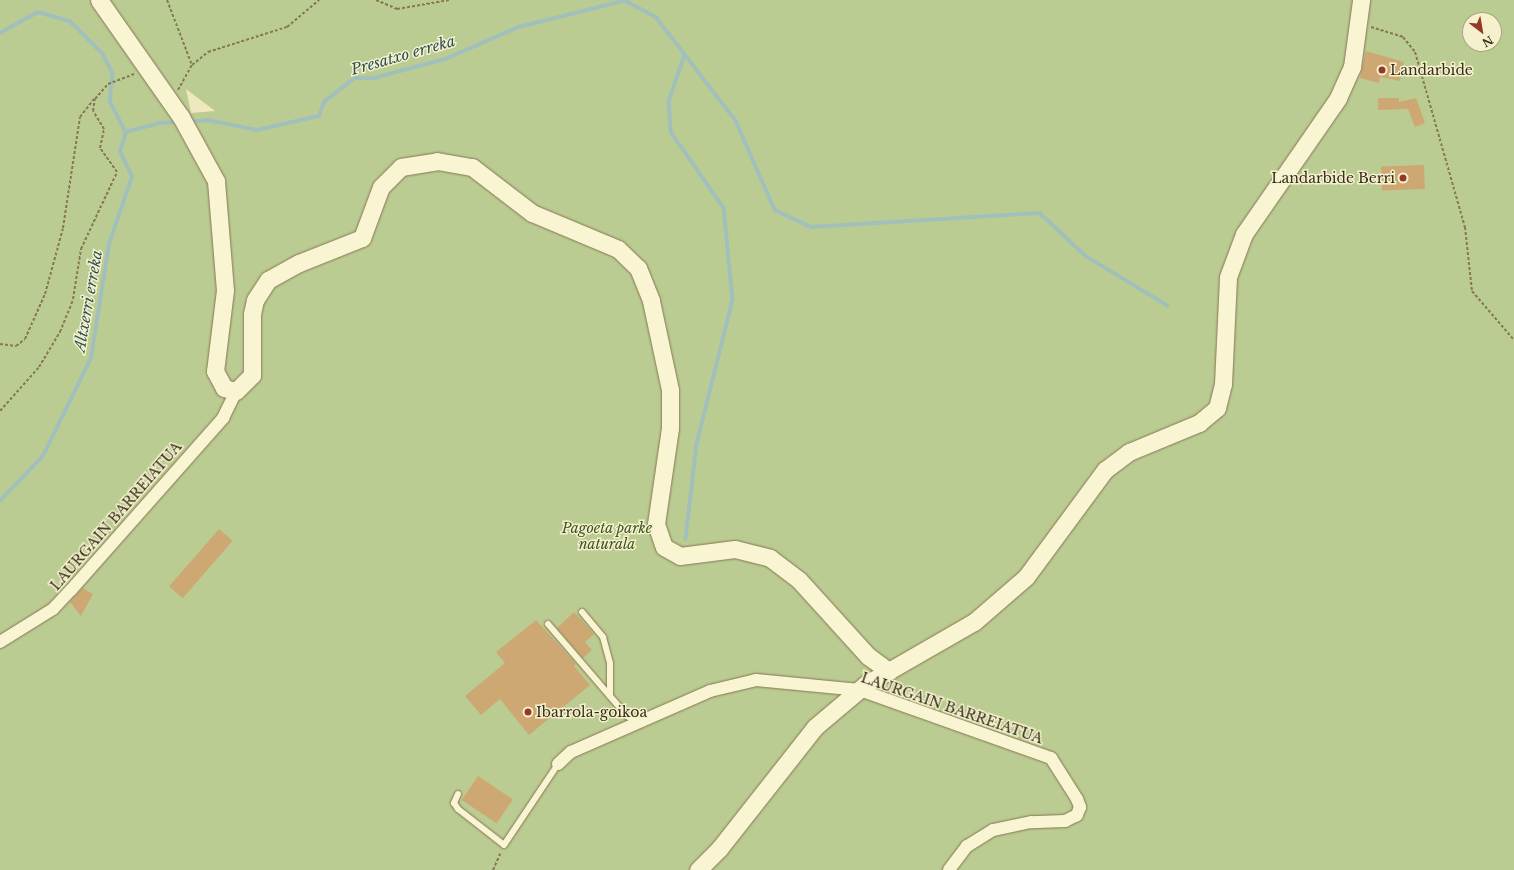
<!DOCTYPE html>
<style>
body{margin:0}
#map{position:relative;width:1514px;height:870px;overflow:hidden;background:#eee8be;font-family:"Libre Baskerville",serif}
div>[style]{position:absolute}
.green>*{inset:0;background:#bbcc92}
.stream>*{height:3.5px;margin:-1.75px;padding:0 1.75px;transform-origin:1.75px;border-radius:1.75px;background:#a1c0bc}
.building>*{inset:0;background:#cda873;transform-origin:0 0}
.path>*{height:2px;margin-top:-1px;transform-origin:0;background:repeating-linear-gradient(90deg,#867856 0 3px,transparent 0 5px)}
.roads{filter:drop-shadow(0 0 1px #867856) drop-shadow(0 0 1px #867856)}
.lane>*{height:6px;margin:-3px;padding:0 3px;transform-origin:3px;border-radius:3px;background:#f9f4d1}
.street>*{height:12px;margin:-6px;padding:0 6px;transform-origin:6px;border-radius:6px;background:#f9f4d1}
.secondary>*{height:17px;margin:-8.5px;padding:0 8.5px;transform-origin:8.5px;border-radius:8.5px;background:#f9f4d1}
.dots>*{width:11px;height:11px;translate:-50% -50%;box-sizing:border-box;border:2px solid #f6f1cd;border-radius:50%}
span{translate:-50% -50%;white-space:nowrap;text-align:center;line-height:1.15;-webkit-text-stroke:3px #f6f1cd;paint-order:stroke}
.poi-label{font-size:14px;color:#352d1b}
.left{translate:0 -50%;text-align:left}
.right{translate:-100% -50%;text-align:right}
.street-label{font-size:14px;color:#352d1b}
.park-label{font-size:14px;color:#3e5222;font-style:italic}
.water-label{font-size:15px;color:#2a5156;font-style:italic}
.north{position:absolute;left:1462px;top:12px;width:40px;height:40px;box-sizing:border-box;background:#f6f1cd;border:1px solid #a9a386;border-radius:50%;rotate:149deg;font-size:11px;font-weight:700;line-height:16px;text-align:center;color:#352d1b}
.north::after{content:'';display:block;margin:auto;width:14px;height:18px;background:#963826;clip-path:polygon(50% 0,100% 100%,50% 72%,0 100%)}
</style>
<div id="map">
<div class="green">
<i style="clip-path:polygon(evenodd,0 0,1514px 0,1514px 870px,0 870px,0 0,1470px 20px,1494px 20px,1494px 44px,1470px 44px,1470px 20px,0 0,186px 89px,215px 111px,191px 113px,186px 89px)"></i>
</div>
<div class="stream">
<i style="left:626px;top:1px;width:34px;rotate:28deg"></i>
<i style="left:656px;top:17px;width:131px;rotate:52.4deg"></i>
<i style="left:736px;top:121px;width:97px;rotate:66.3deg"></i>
<i style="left:775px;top:210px;width:40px;rotate:25deg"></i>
<i style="left:811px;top:227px;width:229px;rotate:-3.5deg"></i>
<i style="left:1040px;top:213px;width:63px;rotate:43.1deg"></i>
<i style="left:1086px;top:256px;width:95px;rotate:31.2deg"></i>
<i style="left:0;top:33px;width:43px;rotate:-28.9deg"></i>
<i style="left:38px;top:12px;width:33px;rotate:16deg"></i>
<i style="left:70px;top:21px;width:47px;rotate:45deg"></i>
<i style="left:103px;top:54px;width:22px;rotate:63deg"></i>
<i style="left:113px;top:74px;width:27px;rotate:96deg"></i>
<i style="left:110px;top:101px;width:35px;rotate:63deg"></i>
<i style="left:685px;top:55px;width:50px;rotate:108.8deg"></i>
<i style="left:669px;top:102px;width:30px;rotate:86deg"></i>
<i style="left:671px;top:132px;width:93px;rotate:55.1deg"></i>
<i style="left:724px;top:208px;width:92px;rotate:84.4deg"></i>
<i style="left:733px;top:300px;width:148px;rotate:104deg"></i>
<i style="left:697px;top:444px;width:96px;rotate:96.6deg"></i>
<i style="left:190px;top:122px;width:18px;rotate:-6deg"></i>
<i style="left:208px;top:120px;width:50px;rotate:11.5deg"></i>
<i style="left:257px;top:130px;width:64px;rotate:-12.7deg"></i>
<i style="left:319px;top:116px;width:15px;rotate:-70deg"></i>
<i style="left:324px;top:102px;width:39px;rotate:-38deg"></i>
<i style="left:355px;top:78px;width:19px"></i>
<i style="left:374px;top:78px;width:73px;rotate:-15deg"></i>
<i style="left:445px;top:59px;width:81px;rotate:-23.4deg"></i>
<i style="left:519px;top:27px;width:111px;rotate:-14deg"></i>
<i style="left:126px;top:132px;width:34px;rotate:-15deg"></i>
<i style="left:159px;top:123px;width:18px;rotate:-3deg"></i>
<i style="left:0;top:501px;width:62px;rotate:-46.3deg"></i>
<i style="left:43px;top:456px;width:109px;rotate:-63.9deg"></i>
<i style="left:91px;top:358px;width:115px;rotate:-81deg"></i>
<i style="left:109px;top:244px;width:71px;rotate:-71.1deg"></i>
<i style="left:132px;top:177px;width:29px;rotate:-115deg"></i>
<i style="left:120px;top:151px;width:20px;rotate:-72deg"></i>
</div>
<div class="building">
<i style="clip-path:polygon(1366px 51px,1404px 62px,1400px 81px,1380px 77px,1379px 83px,1360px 78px)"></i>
<i style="clip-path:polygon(1378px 98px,1399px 98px,1399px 102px,1416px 98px,1425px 123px,1415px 127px,1408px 109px,1378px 110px)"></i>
<i style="left:1424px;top:165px;width:24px;height:43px;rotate:88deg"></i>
<i style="left:219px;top:529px;width:18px;height:76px;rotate:41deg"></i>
<i style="clip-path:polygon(83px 588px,93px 594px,81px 616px,70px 602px)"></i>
<i style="clip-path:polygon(574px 612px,594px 634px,585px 642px,592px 650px,583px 658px,557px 628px)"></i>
<i style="clip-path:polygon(536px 620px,576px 664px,574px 666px,590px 685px,529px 735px,500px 699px,481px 715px,465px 696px,505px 663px,496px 652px)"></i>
<i style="left:478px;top:776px;width:42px;height:29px;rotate:34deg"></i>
</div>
<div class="path">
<i style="left:167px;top:0;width:70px;rotate:69deg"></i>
<i style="left:376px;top:0;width:23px;rotate:23deg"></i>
<i style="left:397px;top:9px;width:53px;rotate:-9.8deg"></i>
<i style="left:1371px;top:27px;width:34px;rotate:17deg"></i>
<i style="left:1403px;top:37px;width:19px;rotate:51deg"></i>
<i style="left:1415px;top:52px;width:182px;rotate:74.1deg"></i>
<i style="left:1465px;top:227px;width:64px;rotate:83.8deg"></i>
<i style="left:1472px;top:291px;width:65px;rotate:49.4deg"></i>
<i style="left:178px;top:90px;width:29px;rotate:-61deg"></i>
<i style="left:192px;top:65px;width:21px;rotate:-39deg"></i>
<i style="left:208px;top:52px;width:83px;rotate:-17.6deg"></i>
<i style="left:287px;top:27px;width:42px;rotate:-40.2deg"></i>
<i style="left:0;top:344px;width:16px;rotate:7deg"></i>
<i style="left:16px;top:346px;width:11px;rotate:-38deg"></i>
<i style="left:25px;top:339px;width:49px;rotate:-66deg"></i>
<i style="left:45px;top:294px;width:68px;rotate:-74.7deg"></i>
<i style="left:63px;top:228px;width:112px;rotate:-81.3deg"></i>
<i style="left:80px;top:117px;width:23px;rotate:-52deg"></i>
<i style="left:0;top:411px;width:59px;rotate:-48.4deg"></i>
<i style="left:39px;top:367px;width:41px;rotate:-59deg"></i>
<i style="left:60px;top:332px;width:35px;rotate:-68deg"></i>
<i style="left:73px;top:299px;width:51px;rotate:-80.9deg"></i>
<i style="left:81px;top:249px;width:85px;rotate:-64.9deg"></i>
<i style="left:117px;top:172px;width:29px;rotate:-125deg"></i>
<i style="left:100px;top:148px;width:19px;rotate:-78deg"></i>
<i style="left:104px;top:129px;width:21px;rotate:-121deg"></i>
<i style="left:93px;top:111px;width:12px;rotate:-81deg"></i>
<i style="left:95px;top:99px;width:20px;rotate:-49deg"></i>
<i style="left:108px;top:84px;width:28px;rotate:-21deg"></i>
<i style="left:493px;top:870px;width:20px;rotate:-66deg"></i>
</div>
<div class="roads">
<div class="lane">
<i style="left:582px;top:612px;width:33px;rotate:50deg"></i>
<i style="left:603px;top:637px;width:27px;rotate:75deg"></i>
<i style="left:610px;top:663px;width:33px;rotate:90deg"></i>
<i style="left:548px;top:624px;width:121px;rotate:49.3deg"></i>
<i style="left:627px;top:716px;width:13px;rotate:32deg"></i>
<i style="left:458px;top:794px;width:10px;rotate:114deg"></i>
<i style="left:454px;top:803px;width:7px;rotate:56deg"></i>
<i style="left:458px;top:809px;width:58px;rotate:38deg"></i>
<i style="left:504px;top:845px;width:97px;rotate:-56.3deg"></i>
</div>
<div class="street">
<i style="left:0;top:642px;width:62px;rotate:-31.9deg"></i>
<i style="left:53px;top:609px;width:26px;rotate:-47deg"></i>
<i style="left:71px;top:590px;width:230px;rotate:-48.5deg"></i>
<i style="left:223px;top:418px;width:30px;rotate:-64deg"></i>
<i style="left:558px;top:764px;width:18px;rotate:-43deg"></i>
<i style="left:571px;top:752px;width:152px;rotate:-23.7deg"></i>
<i style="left:710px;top:691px;width:47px;rotate:-13.4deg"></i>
<i style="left:756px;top:680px;width:104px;rotate:5.5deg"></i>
<i style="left:860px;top:690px;width:203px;rotate:19.6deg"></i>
<i style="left:1051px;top:758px;width:49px;rotate:57.6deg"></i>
<i style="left:1077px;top:799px;width:9px;rotate:69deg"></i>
<i style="left:1080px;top:807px;width:9px;rotate:111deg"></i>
<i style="left:1077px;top:815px;width:13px;rotate:153deg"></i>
<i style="left:1065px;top:821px;width:34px;rotate:178deg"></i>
<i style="left:1031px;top:822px;width:39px;rotate:168deg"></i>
<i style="left:993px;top:830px;width:31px;rotate:148deg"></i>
<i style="left:967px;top:846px;width:30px;rotate:127deg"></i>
</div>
<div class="secondary">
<i style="left:99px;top:0;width:143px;rotate:55deg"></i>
<i style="left:181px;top:117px;width:73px;rotate:61.3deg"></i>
<i style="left:216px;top:181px;width:109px;rotate:85.3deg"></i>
<i style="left:225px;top:290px;width:82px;rotate:97deg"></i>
<i style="left:215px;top:371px;width:19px;rotate:62deg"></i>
<i style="left:224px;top:388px;width:12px;rotate:14deg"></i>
<i style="left:236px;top:391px;width:23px;rotate:-45deg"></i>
<i style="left:252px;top:375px;width:61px;rotate:-90deg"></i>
<i style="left:252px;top:314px;width:14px;rotate:-78deg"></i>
<i style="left:255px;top:300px;width:24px;rotate:-57deg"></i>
<i style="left:268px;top:280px;width:35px;rotate:-29deg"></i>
<i style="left:299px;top:263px;width:68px;rotate:-21.6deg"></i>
<i style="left:362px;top:238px;width:54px;rotate:-69.6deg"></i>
<i style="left:381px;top:187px;width:28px;rotate:-45deg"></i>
<i style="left:401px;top:167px;width:36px;rotate:-9deg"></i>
<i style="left:437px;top:161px;width:36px;rotate:10deg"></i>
<i style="left:472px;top:167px;width:76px;rotate:37.5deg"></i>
<i style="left:532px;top:213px;width:93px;rotate:22.7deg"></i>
<i style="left:618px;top:249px;width:28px;rotate:44deg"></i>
<i style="left:638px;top:268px;width:35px;rotate:68deg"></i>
<i style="left:651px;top:301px;width:91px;rotate:77.9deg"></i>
<i style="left:670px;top:390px;width:38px;rotate:90deg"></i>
<i style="left:670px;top:428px;width:97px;rotate:98.3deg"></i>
<i style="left:656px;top:524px;width:24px;rotate:71deg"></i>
<i style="left:664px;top:547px;width:18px;rotate:29deg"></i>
<i style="left:680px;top:556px;width:55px;rotate:-7.3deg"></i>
<i style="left:735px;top:549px;width:36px;rotate:14deg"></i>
<i style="left:770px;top:558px;width:36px;rotate:37deg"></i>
<i style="left:799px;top:580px;width:103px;rotate:47.8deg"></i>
<i style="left:868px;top:656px;width:26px;rotate:36deg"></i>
<i style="left:698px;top:870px;width:30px;rotate:-45deg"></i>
<i style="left:719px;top:849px;width:155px;rotate:-51.8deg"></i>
<i style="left:815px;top:727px;width:67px;rotate:-40.1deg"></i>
<i style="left:866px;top:684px;width:125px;rotate:-29.9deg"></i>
<i style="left:974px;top:622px;width:69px;rotate:-40.9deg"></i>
<i style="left:1026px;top:577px;width:133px;rotate:-53.6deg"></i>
<i style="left:1105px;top:470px;width:30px;rotate:-37deg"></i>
<i style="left:1129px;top:452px;width:76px;rotate:-22.5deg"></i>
<i style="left:1199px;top:423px;width:23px;rotate:-40deg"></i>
<i style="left:1217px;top:408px;width:25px;rotate:-76deg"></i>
<i style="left:1223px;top:384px;width:107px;rotate:-87.3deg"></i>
<i style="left:1228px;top:277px;width:46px;rotate:-69.6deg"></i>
<i style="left:1244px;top:234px;width:165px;rotate:-55.3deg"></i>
<i style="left:1338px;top:98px;width:34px;rotate:-66deg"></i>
<i style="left:1352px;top:67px;width:68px;rotate:-82.3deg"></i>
</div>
</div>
<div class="dots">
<i style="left:1382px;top:70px;background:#963826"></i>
<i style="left:1403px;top:178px;background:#963826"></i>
<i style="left:528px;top:712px;background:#963826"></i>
</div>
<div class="poi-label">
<span class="left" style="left:1390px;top:70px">Landarbide</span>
<span class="right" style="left:1395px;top:178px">Landarbide Berri</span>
<span class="left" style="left:536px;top:712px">Ibarrola-goikoa</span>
</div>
<div class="street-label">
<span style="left:116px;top:516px;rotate:-49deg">LAURGAIN BARREIATUA</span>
<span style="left:952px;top:708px;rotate:19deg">LAURGAIN BARREIATUA</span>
</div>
<div class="park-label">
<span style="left:607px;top:536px">Pagoeta parke<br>naturala</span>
</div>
<div class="water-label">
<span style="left:403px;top:55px;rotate:-16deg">Presatxo erreka</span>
<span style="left:88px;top:301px;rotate:-80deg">Altxerri erreka</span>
</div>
<div class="north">N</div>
</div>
